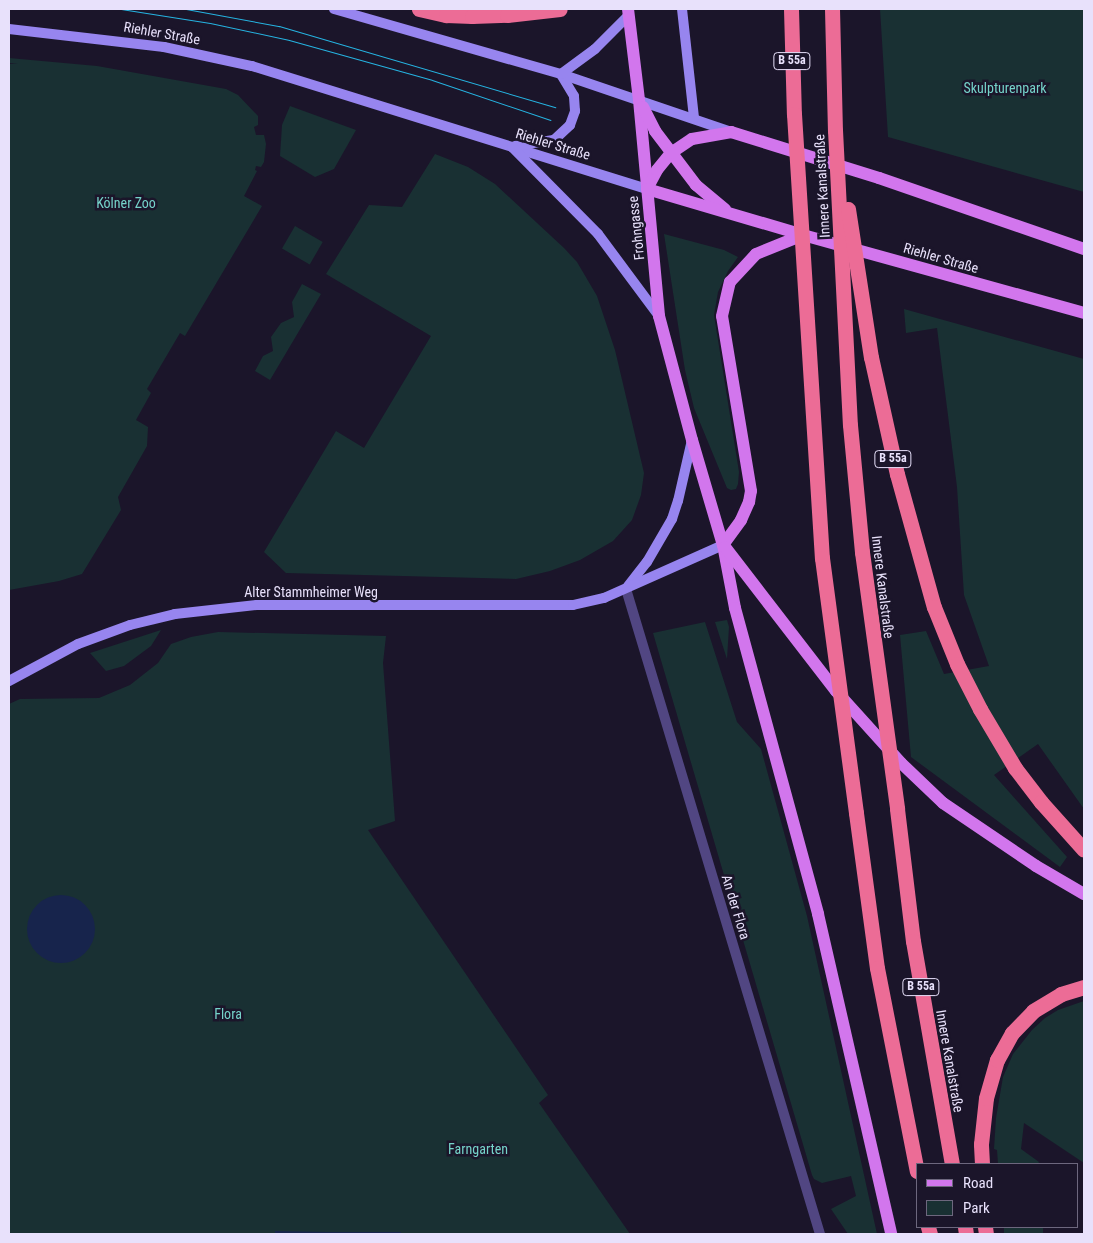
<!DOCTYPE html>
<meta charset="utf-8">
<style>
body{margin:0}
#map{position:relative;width:1093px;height:1243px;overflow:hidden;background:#1b152a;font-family:"Roboto Condensed",sans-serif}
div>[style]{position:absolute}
.green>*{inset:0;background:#193033;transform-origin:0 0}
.water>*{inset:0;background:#17244c}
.round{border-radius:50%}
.street>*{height:10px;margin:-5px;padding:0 5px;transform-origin:5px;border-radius:5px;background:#514682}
.secondary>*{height:10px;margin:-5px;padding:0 5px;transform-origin:5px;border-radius:5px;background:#9785ef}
.primary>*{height:12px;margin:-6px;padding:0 6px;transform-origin:6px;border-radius:6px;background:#d276ed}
.highway>*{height:15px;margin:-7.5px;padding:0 7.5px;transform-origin:7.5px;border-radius:7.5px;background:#ec6c96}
.tram>*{height:1px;margin:-0.5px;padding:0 0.5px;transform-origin:0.5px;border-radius:0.5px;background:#26b4e2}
.highway-bridge>*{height:15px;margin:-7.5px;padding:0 7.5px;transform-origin:7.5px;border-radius:7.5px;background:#ec6c96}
span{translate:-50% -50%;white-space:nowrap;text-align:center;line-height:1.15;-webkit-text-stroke:5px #1b152a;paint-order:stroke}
.shield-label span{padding:1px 4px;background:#1b152a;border:1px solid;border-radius:4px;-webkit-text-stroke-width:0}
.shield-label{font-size:12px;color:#e8e1fb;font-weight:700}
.street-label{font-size:14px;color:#e8e1fb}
.park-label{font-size:14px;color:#75d3ca}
.frame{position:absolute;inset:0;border:10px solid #e8e1fb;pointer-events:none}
.legend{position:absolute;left:916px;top:1163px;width:162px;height:65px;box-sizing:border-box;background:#1b152a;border:1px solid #6d677e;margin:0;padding:6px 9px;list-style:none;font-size:15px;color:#e8e1fb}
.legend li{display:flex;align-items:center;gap:10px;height:25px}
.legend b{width:25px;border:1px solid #6d677e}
</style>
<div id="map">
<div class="green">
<i style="clip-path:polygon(880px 9px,1084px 9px,1084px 192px,888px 137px)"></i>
<i style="clip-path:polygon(9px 58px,97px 66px,226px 89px,238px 95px,258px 116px,258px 125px,254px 127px,256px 135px,264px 135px,266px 144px,264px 162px,261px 167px,256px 166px,255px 170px,257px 171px,244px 196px,262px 206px,185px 336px,180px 333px,147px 389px,151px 393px,136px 420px,148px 427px,147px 446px,118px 497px,121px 510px,82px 574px,59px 581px,9px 590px,9px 64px,18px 64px,9px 63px)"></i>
<i style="clip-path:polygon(290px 106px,356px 130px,334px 169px,315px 177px,280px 156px,282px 125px)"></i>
<i style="clip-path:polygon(435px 154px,468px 167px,495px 184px,564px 248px,577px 262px,597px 296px,615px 350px,644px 473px,641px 495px,632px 520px,613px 541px,580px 560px,550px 571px,516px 579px,286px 573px,264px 552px,336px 431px,364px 448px,431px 336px,326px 274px,369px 205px,402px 207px)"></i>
<i style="left:295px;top:226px;width:32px;height:26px;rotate:30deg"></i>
<i style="clip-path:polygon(664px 234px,724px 250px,738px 257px,728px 271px,718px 292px,714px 315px,739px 472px,738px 484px,736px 489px,731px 490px,727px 488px,694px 408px,685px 370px)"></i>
<i style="clip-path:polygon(302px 284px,321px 294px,270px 380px,255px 371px,263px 356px,273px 351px,271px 337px,281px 323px,294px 317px,292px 302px)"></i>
<i style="clip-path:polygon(904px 309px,1084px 359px,1084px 809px,1038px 744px,994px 775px,1067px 857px,1060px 867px,911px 757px,900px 635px,926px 631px,944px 674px,989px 666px,964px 595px,957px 487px,937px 328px,906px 333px)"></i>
<i style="clip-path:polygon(727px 620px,729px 627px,727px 659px,715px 622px)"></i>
<i style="clip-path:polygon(705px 622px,737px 722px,761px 749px,807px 916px,877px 1234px,848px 1234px,831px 1209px,856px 1196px,851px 1176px,822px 1183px,814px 1179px,812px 1175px,653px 633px)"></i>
<i style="clip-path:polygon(161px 630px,151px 646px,124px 666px,106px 671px,90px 653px)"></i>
<i style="clip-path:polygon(218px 632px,386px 636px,383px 663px,395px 821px,368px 830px,548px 1095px,539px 1103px,630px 1234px,9px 1234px,9px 704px,20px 699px,99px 698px,130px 685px,158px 663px,171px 644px,191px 637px)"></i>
<i style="clip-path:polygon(1084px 1001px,1084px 1163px,1024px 1123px,1021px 1149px,1039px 1162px,1038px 1164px,998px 1164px,997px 1150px,994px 1149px,996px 1118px,1003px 1077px,1013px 1054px,1032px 1030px,1045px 1018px,1058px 1010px)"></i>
<i style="left:1004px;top:1227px;width:39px;height:7px"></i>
</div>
<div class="water">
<i class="round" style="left:27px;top:895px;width:68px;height:68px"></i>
<i style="clip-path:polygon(275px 1231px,327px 1232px,401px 1232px,401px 1234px,275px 1234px)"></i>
</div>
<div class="street">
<i style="left:626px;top:589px;width:674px;rotate:73.26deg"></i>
</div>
<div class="secondary">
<i style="left:334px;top:9px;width:236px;rotate:16deg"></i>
<i style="left:561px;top:74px;width:180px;rotate:18.8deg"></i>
<i style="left:682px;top:9px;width:110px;rotate:83.7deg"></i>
<i style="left:9px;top:29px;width:156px;rotate:6.6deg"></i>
<i style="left:164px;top:47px;width:90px;rotate:12.2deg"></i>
<i style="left:252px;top:66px;width:414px;rotate:17.3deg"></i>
<i style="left:515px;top:146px;width:39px;rotate:-9deg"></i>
<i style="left:554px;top:140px;width:22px;rotate:-43deg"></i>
<i style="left:570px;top:125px;width:15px;rotate:-70deg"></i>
<i style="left:575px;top:111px;width:15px;rotate:-94deg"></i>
<i style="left:574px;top:96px;width:26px;rotate:-121deg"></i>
<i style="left:561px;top:74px;width:42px;rotate:-36.3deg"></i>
<i style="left:595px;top:49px;width:48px;rotate:-45deg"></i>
<i style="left:512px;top:147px;width:122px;rotate:45.3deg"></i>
<i style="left:598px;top:234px;width:102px;rotate:53.4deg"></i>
<i style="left:628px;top:586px;width:31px;rotate:-52deg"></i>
<i style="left:647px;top:562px;width:50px;rotate:-59.8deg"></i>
<i style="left:672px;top:519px;width:19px;rotate:-72deg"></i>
<i style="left:678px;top:501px;width:63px;rotate:-77.1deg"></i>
<i style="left:9px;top:681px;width:78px;rotate:-28.2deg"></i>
<i style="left:78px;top:644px;width:55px;rotate:-20.1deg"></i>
<i style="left:130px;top:625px;width:46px;rotate:-13.7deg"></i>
<i style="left:175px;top:614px;width:82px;rotate:-6.3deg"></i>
<i style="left:257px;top:605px;width:316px"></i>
<i style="left:573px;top:605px;width:32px;rotate:-13deg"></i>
<i style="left:604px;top:598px;width:130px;rotate:-24deg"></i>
</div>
<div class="primary">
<i style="left:628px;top:9px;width:92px;rotate:83.1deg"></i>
<i style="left:639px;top:100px;width:217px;rotate:84.7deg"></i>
<i style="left:659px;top:316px;width:128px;rotate:75.1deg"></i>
<i style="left:692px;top:440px;width:109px;rotate:73.6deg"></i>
<i style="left:723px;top:545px;width:64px;rotate:79.2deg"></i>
<i style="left:735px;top:608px;width:317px;rotate:74.8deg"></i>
<i style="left:818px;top:914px;width:328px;rotate:77.1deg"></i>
<i style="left:643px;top:107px;width:27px;rotate:63deg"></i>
<i style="left:655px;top:131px;width:68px;rotate:52.8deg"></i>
<i style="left:696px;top:185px;width:38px;rotate:40deg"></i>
<i style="left:647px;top:189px;width:21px;rotate:-62deg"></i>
<i style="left:657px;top:170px;width:22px;rotate:-51deg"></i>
<i style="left:671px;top:153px;width:25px;rotate:-34deg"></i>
<i style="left:692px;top:139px;width:40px;rotate:-10deg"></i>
<i style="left:731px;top:132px;width:155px;rotate:17.3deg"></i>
<i style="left:879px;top:178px;width:217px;rotate:19.1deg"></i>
<i style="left:647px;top:189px;width:163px;rotate:16.4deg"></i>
<i style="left:803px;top:235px;width:292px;rotate:15.5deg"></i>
<i style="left:723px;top:545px;width:31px;rotate:-54deg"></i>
<i style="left:741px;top:520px;width:20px;rotate:-66deg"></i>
<i style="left:749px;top:502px;width:11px;rotate:-80deg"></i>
<i style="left:751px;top:491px;width:177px;rotate:-99.4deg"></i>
<i style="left:722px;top:316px;width:35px;rotate:-77deg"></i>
<i style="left:730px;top:282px;width:38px;rotate:-47deg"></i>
<i style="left:756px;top:254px;width:51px;rotate:-22deg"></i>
<i style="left:725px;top:547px;width:182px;rotate:52.4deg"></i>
<i style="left:836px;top:691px;width:97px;rotate:47.9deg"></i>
<i style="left:901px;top:763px;width:58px;rotate:43.6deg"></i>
<i style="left:943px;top:803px;width:112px;rotate:34.1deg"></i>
<i style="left:1036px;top:866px;width:56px;rotate:30.3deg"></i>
</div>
<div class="highway">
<i style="left:419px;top:9px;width:28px;rotate:13deg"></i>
<i style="left:446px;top:15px;width:26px;rotate:2deg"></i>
<i style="left:472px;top:16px;width:35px;rotate:-2deg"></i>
<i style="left:507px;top:15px;width:53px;rotate:-6.5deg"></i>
<i style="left:791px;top:9px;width:105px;rotate:88.4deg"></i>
<i style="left:832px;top:9px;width:121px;rotate:88.6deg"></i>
<i style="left:1015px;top:768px;width:43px;rotate:52.6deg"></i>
<i style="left:1041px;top:802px;width:64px;rotate:48.1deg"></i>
<i style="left:897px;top:809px;width:133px;rotate:83.1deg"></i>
<i style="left:913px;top:941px;width:226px;rotate:80.1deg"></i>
<i style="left:856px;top:813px;width:156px;rotate:82.3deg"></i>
<i style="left:877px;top:968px;width:207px;rotate:78.9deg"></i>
<i style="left:982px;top:1164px;width:20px;rotate:-93deg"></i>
<i style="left:981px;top:1144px;width:46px;rotate:-83.8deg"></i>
<i style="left:986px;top:1098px;width:40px;rotate:-74deg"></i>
<i style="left:997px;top:1060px;width:31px;rotate:-61deg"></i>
<i style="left:1012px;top:1033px;width:30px;rotate:-46deg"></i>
<i style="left:1033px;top:1011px;width:33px;rotate:-31deg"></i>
<i style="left:1061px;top:994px;width:24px;rotate:-17deg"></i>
<i style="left:928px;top:1227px;width:7px;rotate:74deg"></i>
<i style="left:965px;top:1227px;width:7px;rotate:82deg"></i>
<i style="left:985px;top:1227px;width:7px;rotate:82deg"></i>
</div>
<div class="tram">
<i style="left:121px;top:9px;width:90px;rotate:8.9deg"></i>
<i style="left:210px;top:23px;width:81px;rotate:12.1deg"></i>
<i style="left:289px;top:40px;width:148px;rotate:15.6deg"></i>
<i style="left:432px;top:80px;width:125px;rotate:18.7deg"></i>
<i style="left:186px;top:9px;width:95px;rotate:10.4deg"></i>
<i style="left:279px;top:26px;width:288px;rotate:16.4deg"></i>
</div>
<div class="highway-bridge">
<i style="left:794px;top:114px;width:445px;rotate:86.4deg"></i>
<i style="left:822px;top:558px;width:257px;rotate:82.4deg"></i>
<i style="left:835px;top:130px;width:295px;rotate:87.1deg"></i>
<i style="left:850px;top:425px;width:128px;rotate:84.6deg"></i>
<i style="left:862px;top:552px;width:259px;rotate:82.2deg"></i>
<i style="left:848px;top:209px;width:150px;rotate:81.2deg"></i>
<i style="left:871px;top:357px;width:120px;rotate:77.5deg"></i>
<i style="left:897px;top:474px;width:138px;rotate:74.5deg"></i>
<i style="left:934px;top:607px;width:61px;rotate:68deg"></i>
<i style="left:957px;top:664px;width:51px;rotate:62.9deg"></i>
<i style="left:980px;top:709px;width:69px;rotate:59.3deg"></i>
</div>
<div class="shield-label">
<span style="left:792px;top:61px">B 55a</span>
<span style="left:893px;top:459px">B 55a</span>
<span style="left:921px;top:987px">B 55a</span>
</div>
<div class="street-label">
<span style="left:162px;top:33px;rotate:10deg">Riehler Straße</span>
<span style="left:553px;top:144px;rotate:17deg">Riehler Straße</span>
<span style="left:822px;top:186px;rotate:-93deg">Innere Kanalstraße</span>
<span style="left:636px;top:228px;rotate:-96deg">Frohngasse</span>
<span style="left:941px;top:258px;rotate:16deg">Riehler Straße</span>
<span style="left:883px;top:587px;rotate:83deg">Innere Kanalstraße</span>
<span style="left:311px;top:592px">Alter Stammheimer Weg</span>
<span style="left:736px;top:907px;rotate:73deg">An der Flora</span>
<span style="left:950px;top:1061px;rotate:80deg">Innere Kanalstraße</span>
</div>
<div class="park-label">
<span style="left:1005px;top:88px">Skulpturenpark</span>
<span style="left:126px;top:203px">Kölner Zoo</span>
<span style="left:228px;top:1014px">Flora</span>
<span style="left:478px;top:1149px">Farngarten</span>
</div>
<div class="frame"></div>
<ul class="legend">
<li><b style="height:6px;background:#d276ed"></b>Road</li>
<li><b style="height:14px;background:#193033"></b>Park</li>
</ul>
</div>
